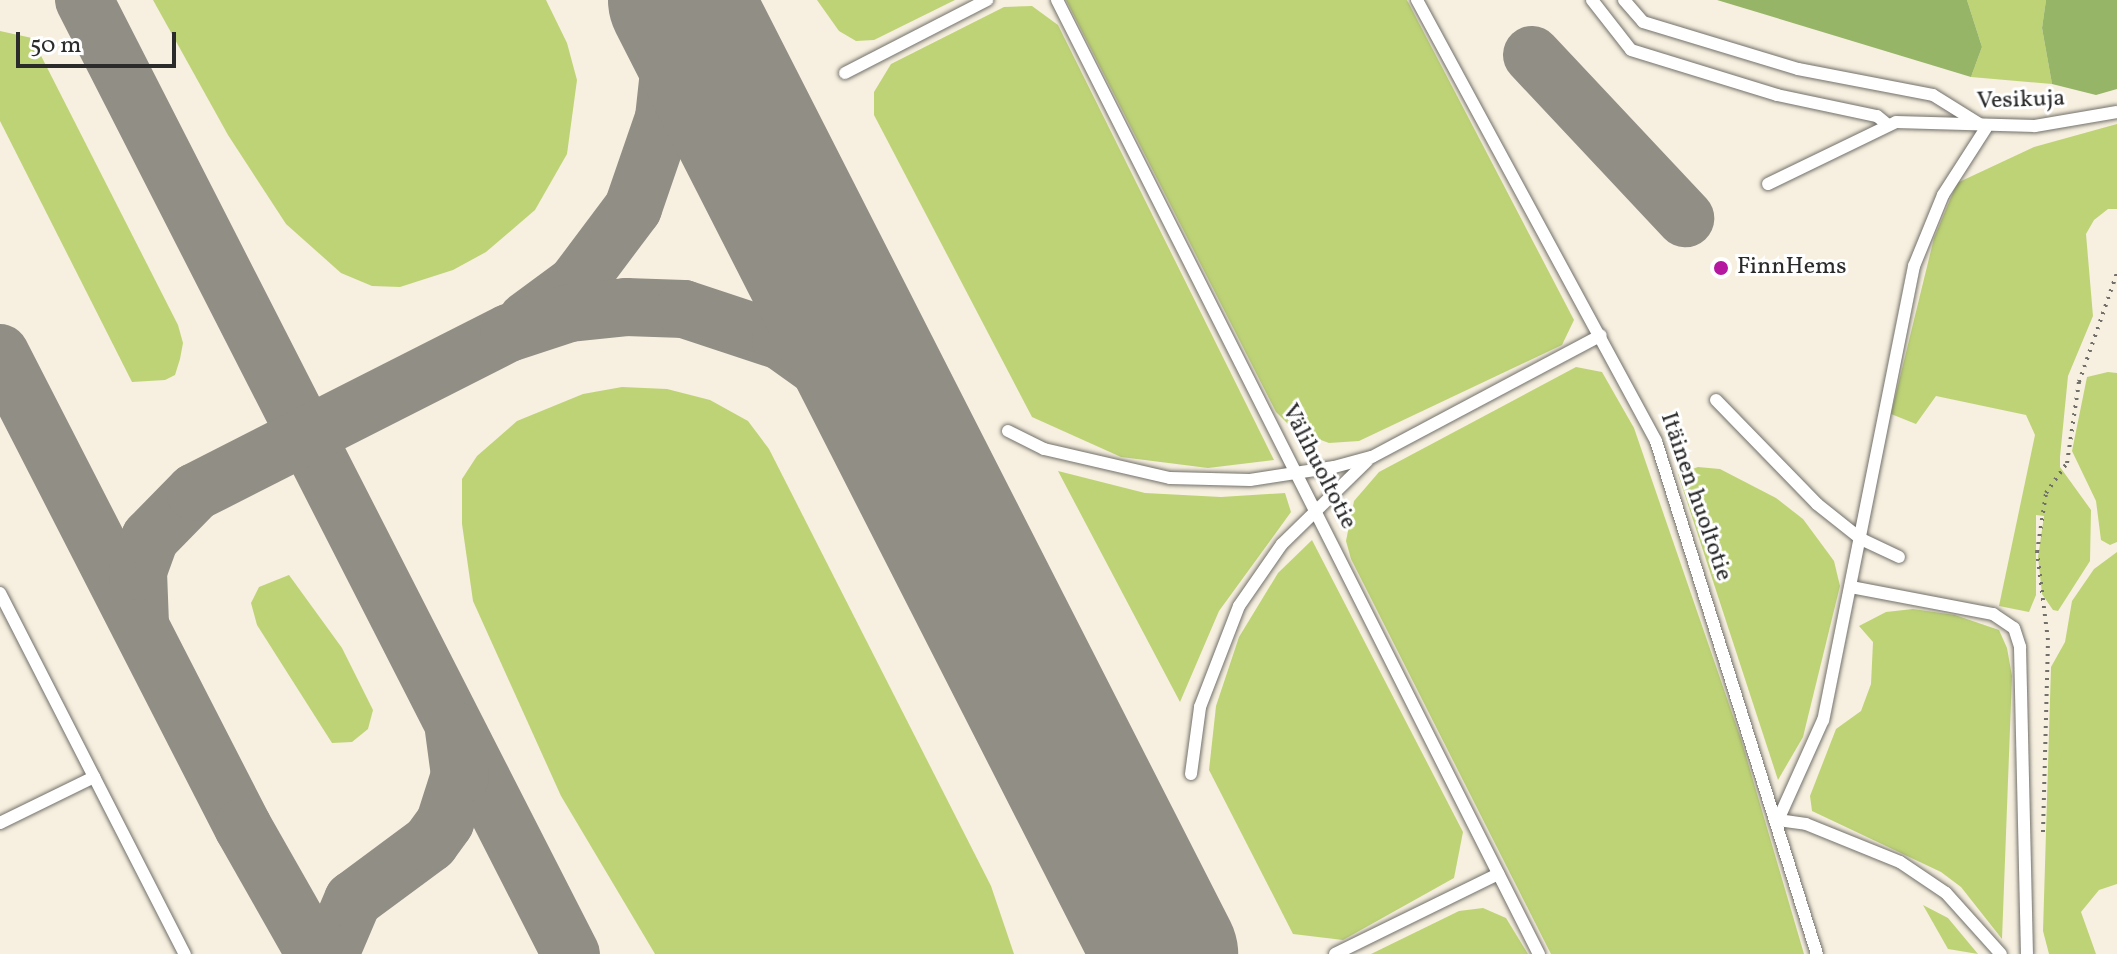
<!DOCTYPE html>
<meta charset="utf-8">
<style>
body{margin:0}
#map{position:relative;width:2117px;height:954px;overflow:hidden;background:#f7f0e0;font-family:Vollkorn,serif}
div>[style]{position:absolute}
.green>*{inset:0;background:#bed376}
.forest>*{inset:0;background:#96b567}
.taxiway>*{height:58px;margin:-29px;padding:0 29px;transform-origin:29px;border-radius:29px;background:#918e86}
.runway>*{height:144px;margin:-72px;padding:0 72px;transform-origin:72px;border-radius:72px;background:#918e86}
.path>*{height:4px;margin-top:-2px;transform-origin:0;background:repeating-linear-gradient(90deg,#72706a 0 2px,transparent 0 8px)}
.roads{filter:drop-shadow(0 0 2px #72706a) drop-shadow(0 0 2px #72706a)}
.lane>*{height:12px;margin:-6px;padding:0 6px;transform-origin:6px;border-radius:6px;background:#fff}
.dots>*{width:22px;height:22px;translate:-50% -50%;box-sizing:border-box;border:4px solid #fff;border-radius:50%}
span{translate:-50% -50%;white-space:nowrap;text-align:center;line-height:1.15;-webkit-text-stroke:6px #fff;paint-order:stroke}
.street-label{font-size:24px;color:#2b2b2b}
.poi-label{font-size:24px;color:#2b2b2b}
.left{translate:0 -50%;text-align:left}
.scale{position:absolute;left:16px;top:32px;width:160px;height:36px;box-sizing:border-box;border:4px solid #2b2b2b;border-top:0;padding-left:10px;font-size:24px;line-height:28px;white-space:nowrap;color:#2b2b2b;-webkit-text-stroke:6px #fff;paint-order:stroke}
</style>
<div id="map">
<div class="green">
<i style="clip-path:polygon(153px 0,546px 0,567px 43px,577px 80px,567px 154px,535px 210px,486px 252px,453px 270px,400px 287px,372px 286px,341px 273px,286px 224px,228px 135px)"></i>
<i style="clip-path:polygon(817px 0,955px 0,874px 40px,856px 41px,839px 31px)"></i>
<i style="clip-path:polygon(1066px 0,1407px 0,1574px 320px,1562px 345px,1359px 441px,1329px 443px,1294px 430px,1276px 412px)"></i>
<i style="clip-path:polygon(1967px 0,2046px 0,2042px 28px,2052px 84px,1971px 77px,1982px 47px)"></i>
<i style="clip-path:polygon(1032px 6px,1058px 25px,1274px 460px,1208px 468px,1121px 457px,1032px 417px,874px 115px,874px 92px,891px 64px,1004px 7px)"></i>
<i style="clip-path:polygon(0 31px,32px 38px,178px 325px,183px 343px,180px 359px,175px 375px,165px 380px,132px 382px,0 121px)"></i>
<i style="clip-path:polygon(2117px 124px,2117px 209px,2108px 209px,2094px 220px,2086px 234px,2093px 316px,2068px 376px,2060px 457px,2060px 467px,2091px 510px,2090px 561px,2058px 611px,2053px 610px,2042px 594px,2038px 557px,2044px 516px,2036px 515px,2036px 595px,2029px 612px,1999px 606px,2035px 435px,2026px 415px,1936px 396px,1916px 424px,1891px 414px,1934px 238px,1957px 183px,2034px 147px)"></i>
<i style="clip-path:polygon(1576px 367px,1602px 372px,1634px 428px,1741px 739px,1804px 954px,1551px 954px,1351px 559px,1346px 541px,1354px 501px,1379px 472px)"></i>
<i style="clip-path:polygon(2108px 372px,2117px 373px,2117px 542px,2110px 545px,2101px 540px,2096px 501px,2072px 451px,2087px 377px)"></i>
<i style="clip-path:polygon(622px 387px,667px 389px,710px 400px,748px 421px,769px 449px,991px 886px,1014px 954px,655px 954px,561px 796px,473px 601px,462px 524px,462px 479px,477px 456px,517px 421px,583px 394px)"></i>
<i style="clip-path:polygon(1698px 467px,1720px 469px,1776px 498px,1803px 519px,1834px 561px,1840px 586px,1803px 737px,1778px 780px,1678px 474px)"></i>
<i style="clip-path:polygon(1058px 471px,1145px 493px,1221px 497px,1285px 493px,1291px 512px,1219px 611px,1180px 702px)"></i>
<i style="clip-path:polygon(1312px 540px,1463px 832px,1454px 878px,1343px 940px,1293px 934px,1209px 770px,1216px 706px,1239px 637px,1278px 573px)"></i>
<i style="clip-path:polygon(2117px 552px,2117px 884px,2099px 890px,2081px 912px,2096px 954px,2049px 954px,2043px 931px,2051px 667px,2065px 642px,2072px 601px,2094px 569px)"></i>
<i style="clip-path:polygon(289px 575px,342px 648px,373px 710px,368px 729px,352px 742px,332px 743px,257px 625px,251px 603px,259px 587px)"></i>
<i style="clip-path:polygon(1913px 609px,1955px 615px,1999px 630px,2007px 648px,2012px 676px,2002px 939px,1961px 887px,1941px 872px,1812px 811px,1810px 796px,1836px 729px,1861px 711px,1871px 684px,1873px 642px,1859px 626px,1886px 612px)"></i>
<i style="clip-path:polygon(1923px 905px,1948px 918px,1978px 954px,1948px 949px)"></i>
<i style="clip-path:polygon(1483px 908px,1506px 918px,1528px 954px,1371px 954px,1459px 911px)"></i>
</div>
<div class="forest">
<i style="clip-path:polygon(1717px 0,1967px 0,1982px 47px,1971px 77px)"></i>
<i style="clip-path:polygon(2046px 0,2117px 0,2117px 89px,2096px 95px,2052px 84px,2042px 28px)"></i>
</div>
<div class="taxiway">
<i style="left:84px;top:0;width:1071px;rotate:62.96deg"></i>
<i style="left:1532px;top:55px;width:224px;rotate:46.8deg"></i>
<i style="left:527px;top:320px;width:61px;rotate:-36.3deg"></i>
<i style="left:576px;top:284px;width:95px;rotate:-53.1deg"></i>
<i style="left:633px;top:208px;width:95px;rotate:-71deg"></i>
<i style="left:664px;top:118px;width:55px;rotate:-83.8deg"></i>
<i style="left:670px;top:63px;width:64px;rotate:-98.1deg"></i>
<i style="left:0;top:353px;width:533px;rotate:62.86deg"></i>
<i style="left:243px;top:827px;width:146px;rotate:60.4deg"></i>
<i style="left:140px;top:624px;width:53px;rotate:-92.2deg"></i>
<i style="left:138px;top:571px;width:35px;rotate:-70deg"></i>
<i style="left:150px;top:538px;width:64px;rotate:-45.6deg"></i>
<i style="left:195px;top:492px;width:352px;rotate:-26.9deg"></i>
<i style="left:509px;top:333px;width:64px;rotate:-18.2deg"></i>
<i style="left:570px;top:313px;width:56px;rotate:-6.1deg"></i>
<i style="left:626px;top:307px;width:58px;rotate:2deg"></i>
<i style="left:684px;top:309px;width:102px;rotate:18.3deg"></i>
<i style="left:781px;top:341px;width:98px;rotate:35.5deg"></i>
<i style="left:861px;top:398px;width:63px;rotate:46.9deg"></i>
<i style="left:1085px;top:795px;width:88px;rotate:69.3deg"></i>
<i style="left:1116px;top:877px;width:77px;rotate:84.8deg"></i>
<i style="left:330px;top:954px;width:59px;rotate:-66.9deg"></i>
<i style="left:353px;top:900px;width:96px;rotate:-36.5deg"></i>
<i style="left:430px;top:843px;width:26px;rotate:-54deg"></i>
<i style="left:445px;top:822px;width:49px;rotate:-72.3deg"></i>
<i style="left:460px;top:775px;width:45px;rotate:-97.6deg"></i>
</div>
<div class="runway">
<i style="left:680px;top:0;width:1071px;rotate:63deg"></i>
</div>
<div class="path">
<i style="left:2043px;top:832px;width:192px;rotate:-88.5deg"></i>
<i style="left:2048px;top:640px;width:89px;rotate:-97.1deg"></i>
<i style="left:2037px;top:552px;width:60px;rotate:-81.3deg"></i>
<i style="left:2046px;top:493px;width:37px;rotate:-55deg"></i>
<i style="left:2067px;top:463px;width:82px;rotate:-81.6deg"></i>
<i style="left:2079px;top:382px;width:115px;rotate:-70.8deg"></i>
</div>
<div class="roads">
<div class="lane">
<i style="left:1057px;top:0;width:1069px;rotate:63.2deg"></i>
<i style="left:1417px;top:0;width:502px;rotate:61.54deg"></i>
<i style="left:1656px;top:441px;width:538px;rotate:72.58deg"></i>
<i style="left:1592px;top:0;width:63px;rotate:52deg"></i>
<i style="left:1631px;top:50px;width:153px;rotate:17.1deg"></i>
<i style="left:1777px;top:95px;width:102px;rotate:11.9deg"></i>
<i style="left:1877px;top:116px;width:14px;rotate:39deg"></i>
<i style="left:1624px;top:0;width:29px;rotate:49deg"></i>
<i style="left:1643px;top:22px;width:162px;rotate:16.9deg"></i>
<i style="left:1798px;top:69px;width:137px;rotate:10.9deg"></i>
<i style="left:1933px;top:95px;width:62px;rotate:31.9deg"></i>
<i style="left:1986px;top:128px;width:80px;rotate:122.7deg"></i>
<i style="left:1943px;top:195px;width:77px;rotate:112.2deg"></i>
<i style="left:1914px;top:266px;width:463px;rotate:101.3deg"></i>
<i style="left:1823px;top:720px;width:110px;rotate:114.2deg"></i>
<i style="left:1778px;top:820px;width:28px;rotate:8deg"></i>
<i style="left:1806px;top:824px;width:101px;rotate:22deg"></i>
<i style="left:1900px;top:862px;width:55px;rotate:34deg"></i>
<i style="left:1946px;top:893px;width:82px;rotate:48deg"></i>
<i style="left:845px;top:73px;width:160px;rotate:-27.2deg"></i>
<i style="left:1768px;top:184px;width:142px;rotate:-25.8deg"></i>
<i style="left:1896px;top:122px;width:139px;rotate:1.6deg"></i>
<i style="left:2035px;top:126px;width:83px;rotate:-9.7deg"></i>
<i style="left:1716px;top:400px;width:145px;rotate:45.8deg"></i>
<i style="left:1817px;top:504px;width:56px;rotate:38.5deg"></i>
<i style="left:1861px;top:539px;width:42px;rotate:25.3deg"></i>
<i style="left:1008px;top:431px;width:40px;rotate:26.6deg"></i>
<i style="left:1044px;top:449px;width:129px;rotate:13deg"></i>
<i style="left:1170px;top:478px;width:80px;rotate:1.4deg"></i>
<i style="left:1250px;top:480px;width:85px;rotate:-8.8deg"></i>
<i style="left:1334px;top:467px;width:39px;rotate:-15deg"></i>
<i style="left:1372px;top:457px;width:259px;rotate:-28deg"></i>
<i style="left:1851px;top:587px;width:145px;rotate:10.8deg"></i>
<i style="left:1993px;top:614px;width:25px;rotate:34deg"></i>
<i style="left:2014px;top:628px;width:20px;rotate:72deg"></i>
<i style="left:2020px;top:647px;width:307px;rotate:88.7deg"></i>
<i style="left:0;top:593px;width:406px;rotate:62.9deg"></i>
<i style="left:1191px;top:774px;width:68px;rotate:-82.3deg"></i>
<i style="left:1200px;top:707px;width:108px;rotate:-68.9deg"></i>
<i style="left:1239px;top:606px;width:75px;rotate:-55.3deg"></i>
<i style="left:1282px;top:544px;width:119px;rotate:-44.3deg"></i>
<i style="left:0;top:823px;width:105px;rotate:-26.1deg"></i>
<i style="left:1335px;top:954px;width:182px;rotate:-26.1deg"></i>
</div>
</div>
<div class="dots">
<i style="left:1721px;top:268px;background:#b5179e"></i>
</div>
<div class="street-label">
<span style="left:2021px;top:101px;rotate:-2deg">Vesikuja</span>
<span style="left:1318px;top:467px;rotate:63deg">Välihuoltotie</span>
<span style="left:1695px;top:497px;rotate:71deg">Itäinen huoltotie</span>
</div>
<div class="poi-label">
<span class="left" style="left:1737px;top:268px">FinnHems</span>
</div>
<div class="scale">50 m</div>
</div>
